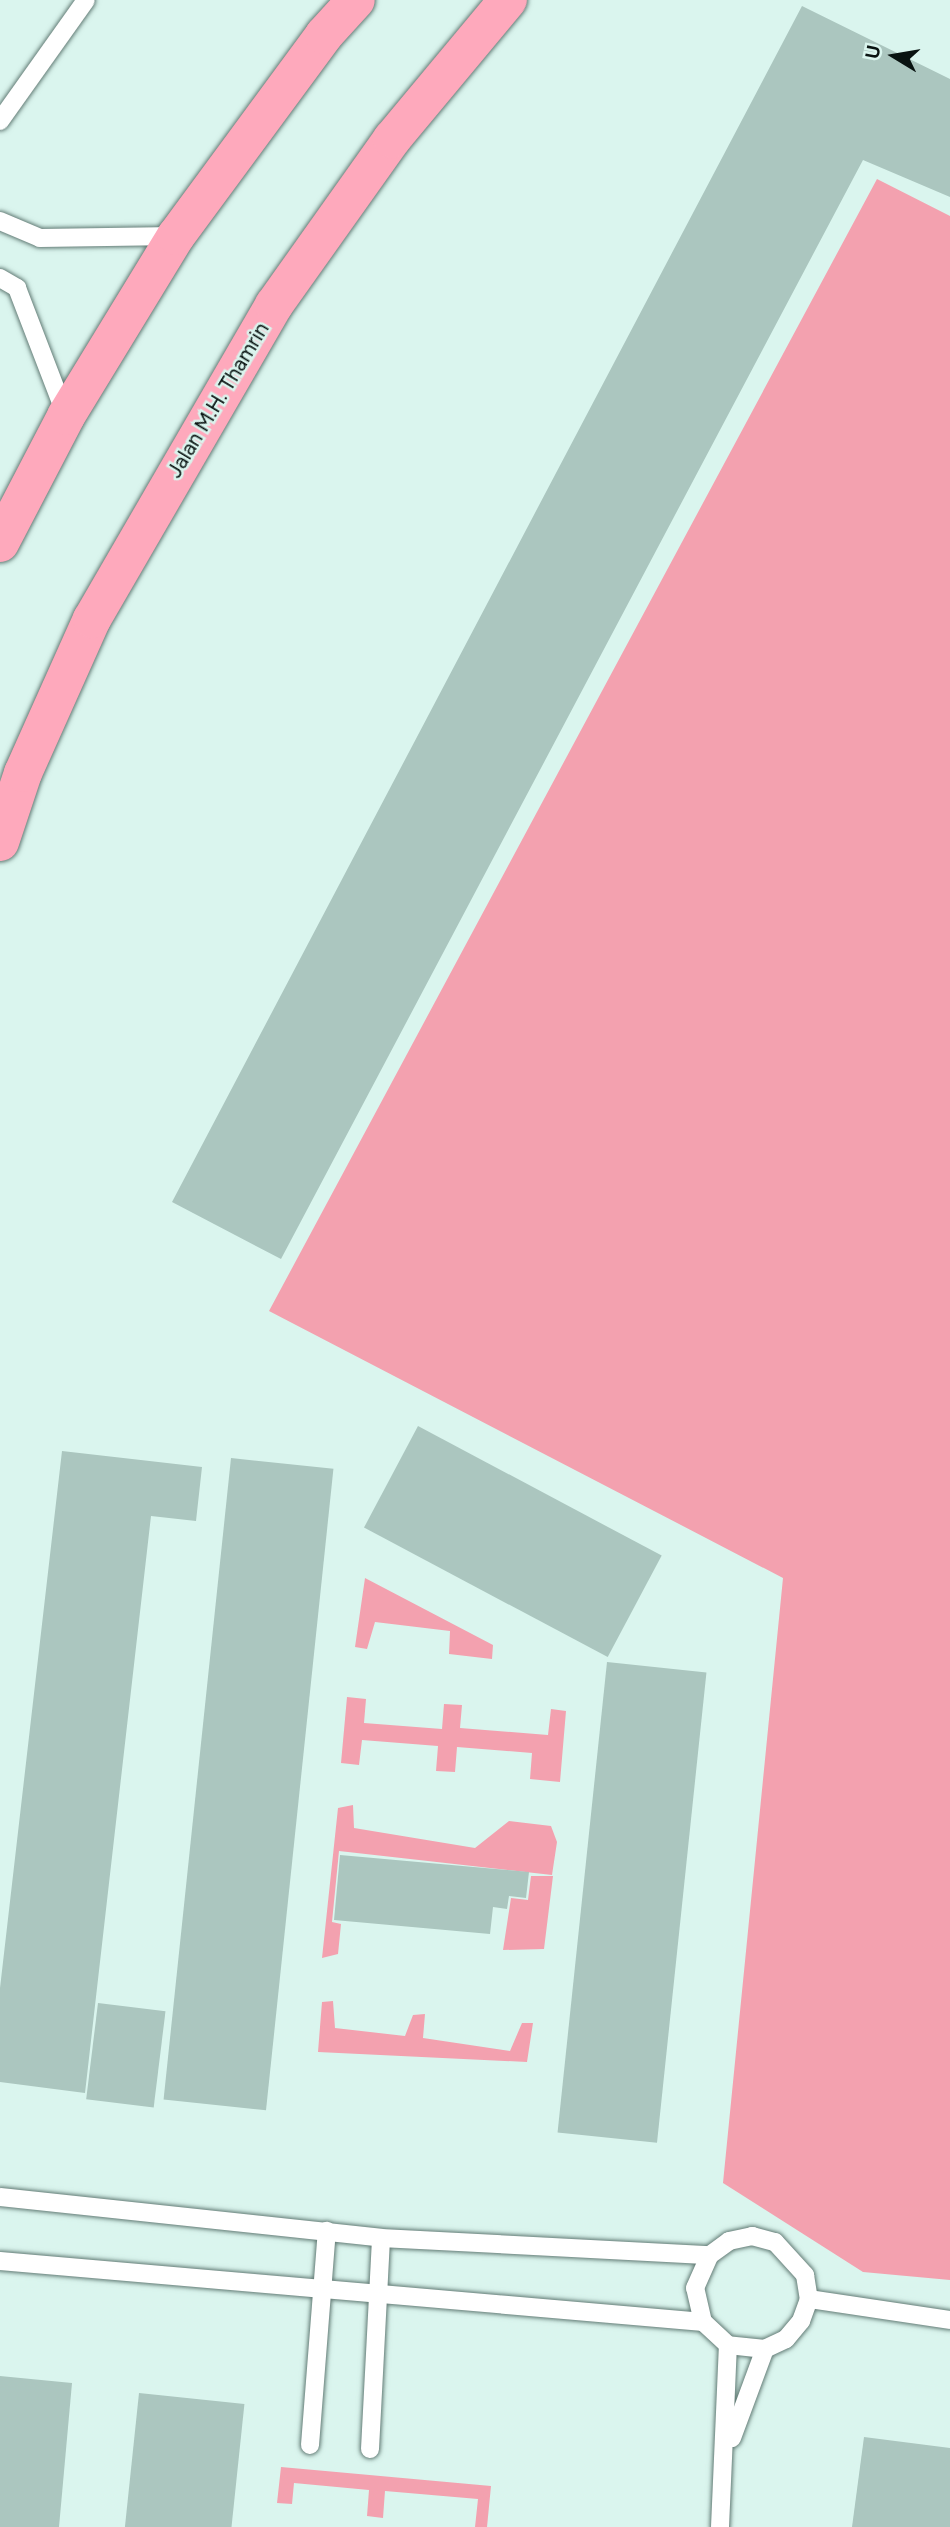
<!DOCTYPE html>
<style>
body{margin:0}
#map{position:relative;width:950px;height:2527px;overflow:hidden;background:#daf5ee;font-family:Figtree,sans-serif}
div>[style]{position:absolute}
.green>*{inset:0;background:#f3a1af}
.building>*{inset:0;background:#abc6bf;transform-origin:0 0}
.roads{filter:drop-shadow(0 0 2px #637c76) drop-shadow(0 0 2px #637c76)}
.lane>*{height:18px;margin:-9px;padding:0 9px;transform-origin:9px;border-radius:9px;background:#fff}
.primary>*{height:38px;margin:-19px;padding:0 19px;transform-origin:19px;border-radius:19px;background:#fea9bc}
span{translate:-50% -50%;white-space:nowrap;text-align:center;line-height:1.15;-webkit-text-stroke:5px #daf5ee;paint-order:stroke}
.street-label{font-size:21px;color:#091311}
.north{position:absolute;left:859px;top:21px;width:70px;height:70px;-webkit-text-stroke:5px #daf5ee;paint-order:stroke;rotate:281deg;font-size:19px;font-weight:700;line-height:28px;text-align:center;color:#091311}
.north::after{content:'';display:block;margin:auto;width:24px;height:32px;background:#091311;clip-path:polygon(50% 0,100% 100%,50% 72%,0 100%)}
</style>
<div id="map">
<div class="green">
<i style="clip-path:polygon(877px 179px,950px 216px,950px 2280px,863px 2272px,723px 2183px,783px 1578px,269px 1311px)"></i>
<i style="clip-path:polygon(365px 1578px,493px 1645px,492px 1659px,449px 1654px,450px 1631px,375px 1622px,367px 1649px,355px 1647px)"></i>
<i style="clip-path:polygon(347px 1697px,366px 1699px,364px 1723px,442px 1729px,444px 1704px,462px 1705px,460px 1728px,548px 1735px,551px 1709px,566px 1711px,560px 1782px,530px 1779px,532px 1753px,457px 1747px,455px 1772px,436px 1771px,438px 1746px,362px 1740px,359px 1765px,341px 1763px)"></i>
<i style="clip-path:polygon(353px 1805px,354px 1828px,475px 1848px,509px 1821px,551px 1826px,557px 1842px,552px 1875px,339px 1851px,332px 1922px,341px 1924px,338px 1954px,322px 1958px,338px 1808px)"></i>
<i style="clip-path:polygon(531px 1876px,553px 1876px,544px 1949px,503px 1950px,511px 1898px,528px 1900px)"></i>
<i style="clip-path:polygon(333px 2001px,335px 2028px,405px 2036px,413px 2015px,425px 2014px,423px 2038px,510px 2051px,522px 2023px,533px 2023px,527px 2062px,318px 2052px,322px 2002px)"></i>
<i style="clip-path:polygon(281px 2467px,491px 2486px,487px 2527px,475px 2527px,478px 2499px,385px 2491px,383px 2518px,367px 2516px,369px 2490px,294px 2483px,292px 2504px,277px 2503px)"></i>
</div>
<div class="building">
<i style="clip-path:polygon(802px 6px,950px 79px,950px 197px,863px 160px,281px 1259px,172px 1202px)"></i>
<i style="left:418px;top:1426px;width:276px;height:115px;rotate:28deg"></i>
<i style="clip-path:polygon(62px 1451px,202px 1467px,196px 1521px,151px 1516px,85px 2093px,0 2082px,0 1988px)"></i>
<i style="left:231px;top:1458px;width:103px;height:645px;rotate:6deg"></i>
<i style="left:607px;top:1662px;width:100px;height:473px;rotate:6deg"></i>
<i style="clip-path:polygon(340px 1855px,529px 1872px,526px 1898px,509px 1896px,507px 1909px,493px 1907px,490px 1934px,334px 1920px)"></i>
<i style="left:98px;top:2003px;width:68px;height:97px;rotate:7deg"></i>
<i style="clip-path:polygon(0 2376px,72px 2383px,59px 2527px,0 2527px)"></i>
<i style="left:139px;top:2393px;width:106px;height:135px;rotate:6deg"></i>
<i style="clip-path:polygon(864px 2437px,950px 2448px,950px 2527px,852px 2527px)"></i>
</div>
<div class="roads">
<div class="lane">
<i style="left:0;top:121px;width:148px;rotate:-54.6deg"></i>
<i style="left:0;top:221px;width:43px;rotate:23deg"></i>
<i style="left:40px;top:238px;width:135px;rotate:-0.8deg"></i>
<i style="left:0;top:278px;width:20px;rotate:30deg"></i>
<i style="left:17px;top:288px;width:134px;rotate:69deg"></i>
<i style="left:0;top:2197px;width:383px;rotate:6.1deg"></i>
<i style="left:381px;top:2238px;width:329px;rotate:3deg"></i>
<i style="left:0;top:2261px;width:706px;rotate:4.96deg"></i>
<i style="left:809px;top:2299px;width:143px;rotate:8.5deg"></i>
<i style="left:732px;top:2438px;width:95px;rotate:-69.7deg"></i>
<i style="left:310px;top:2445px;width:215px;rotate:-85.5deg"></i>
<i style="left:370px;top:2449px;width:211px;rotate:-87deg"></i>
<i style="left:720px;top:2527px;width:182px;rotate:-87.5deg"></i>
<i style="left:728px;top:2345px;width:34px;rotate:-137deg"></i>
<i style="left:703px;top:2322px;width:35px;rotate:-103deg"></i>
<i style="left:695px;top:2288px;width:36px;rotate:-66deg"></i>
<i style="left:710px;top:2255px;width:24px;rotate:-36deg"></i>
<i style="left:729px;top:2241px;width:24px;rotate:-12deg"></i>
<i style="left:752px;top:2236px;width:24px;rotate:15deg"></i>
<i style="left:775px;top:2242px;width:45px;rotate:47.7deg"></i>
<i style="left:805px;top:2275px;width:24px;rotate:81deg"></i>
<i style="left:809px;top:2299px;width:23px;rotate:110deg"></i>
<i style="left:801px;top:2321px;width:23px;rotate:130deg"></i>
<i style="left:786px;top:2339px;width:23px;rotate:155deg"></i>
<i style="left:765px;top:2349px;width:37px;rotate:-174deg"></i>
</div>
<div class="primary">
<i style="left:0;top:543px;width:143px;rotate:-62.5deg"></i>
<i style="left:66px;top:416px;width:211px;rotate:-58.6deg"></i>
<i style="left:176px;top:236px;width:250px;rotate:-53.6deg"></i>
<i style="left:324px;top:35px;width:47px;rotate:-47.6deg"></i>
<i style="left:0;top:842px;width:73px;rotate:-71.6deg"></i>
<i style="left:23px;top:773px;width:169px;rotate:-65.9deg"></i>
<i style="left:92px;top:619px;width:363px;rotate:-59.9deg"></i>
<i style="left:274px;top:305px;width:204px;rotate:-54.6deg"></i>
<i style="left:392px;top:139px;width:181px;rotate:-50.2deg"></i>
</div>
</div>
<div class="street-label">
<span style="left:218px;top:400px;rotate:-59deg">Jalan M.H. Thamrin</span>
</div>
<div class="north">U</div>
</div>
